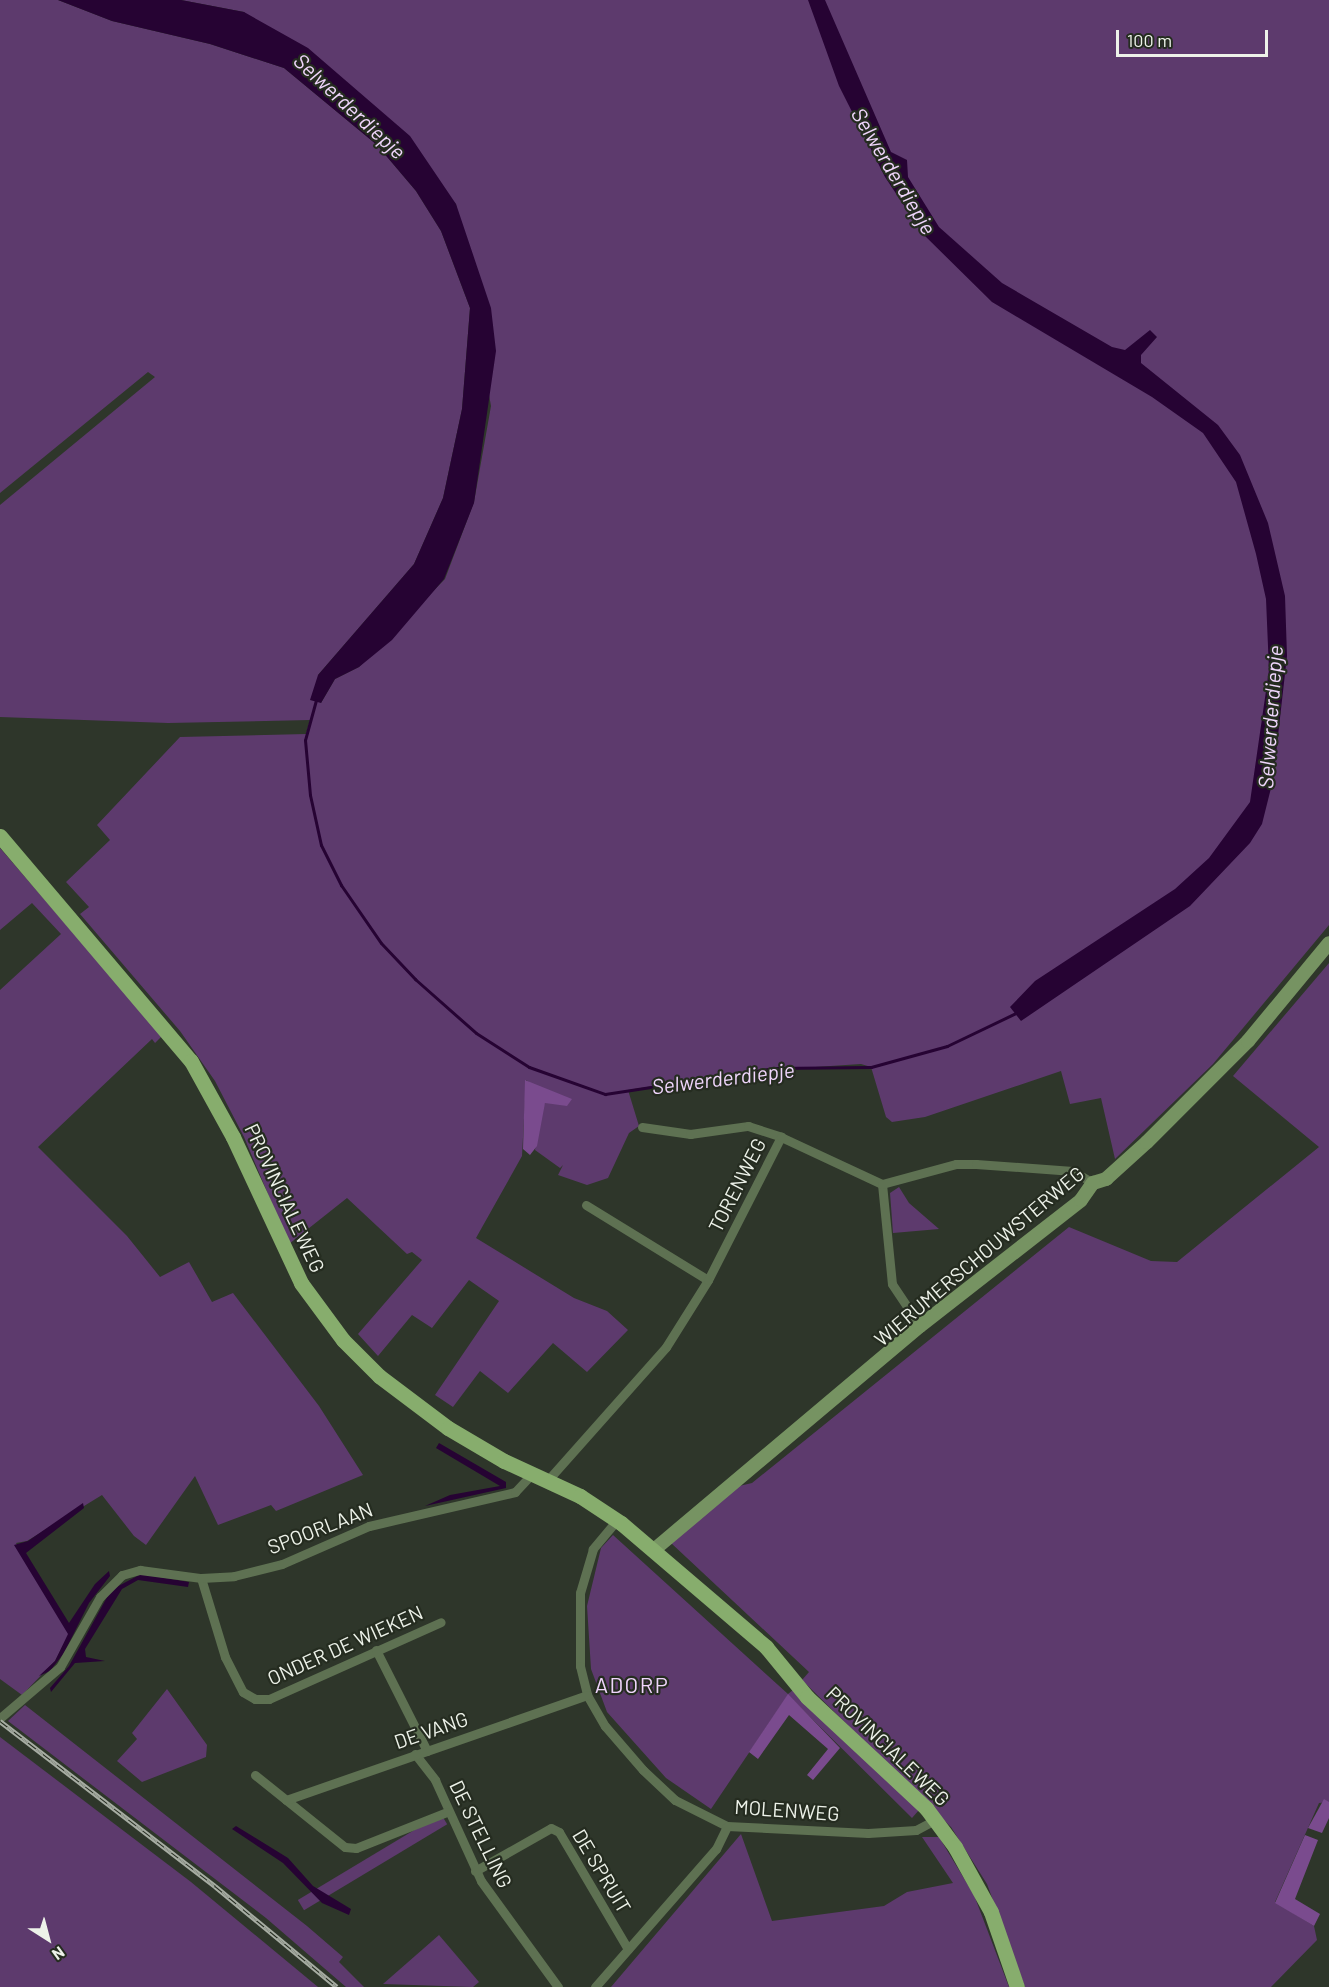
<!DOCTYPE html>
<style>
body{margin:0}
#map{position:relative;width:1329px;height:1987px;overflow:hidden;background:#2e362a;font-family:Barlow,sans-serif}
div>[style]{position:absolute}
.green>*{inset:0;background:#5d3a6d;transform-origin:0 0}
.forest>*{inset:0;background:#7a4b8e}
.water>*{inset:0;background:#260333}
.stream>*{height:3px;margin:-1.5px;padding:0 1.5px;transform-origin:1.5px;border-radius:1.5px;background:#260333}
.street>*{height:9px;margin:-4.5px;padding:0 4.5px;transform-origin:4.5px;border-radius:4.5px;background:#5e7152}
.secondary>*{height:14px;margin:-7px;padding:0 7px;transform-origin:7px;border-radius:7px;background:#769362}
.primary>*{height:15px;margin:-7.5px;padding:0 7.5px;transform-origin:7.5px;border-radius:7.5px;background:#87ad6d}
.rail>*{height:5px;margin-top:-2.5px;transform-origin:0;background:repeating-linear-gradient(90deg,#252c20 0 9px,#a7ada3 0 18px);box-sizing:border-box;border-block:2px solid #a7ada3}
span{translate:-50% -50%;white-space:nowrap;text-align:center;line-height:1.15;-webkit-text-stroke:4.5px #252c20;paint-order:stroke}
.street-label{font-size:20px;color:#edf2e9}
.water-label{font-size:21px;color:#f0d6fc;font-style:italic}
.quarter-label{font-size:22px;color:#f0d5fc;letter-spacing:1.5px}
.north{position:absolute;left:18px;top:1909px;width:60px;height:60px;-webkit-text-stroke:4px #252c20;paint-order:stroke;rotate:144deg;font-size:16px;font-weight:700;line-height:24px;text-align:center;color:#edf2e9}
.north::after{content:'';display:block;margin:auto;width:21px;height:27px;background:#edf2e9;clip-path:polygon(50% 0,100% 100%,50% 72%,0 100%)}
.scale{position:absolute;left:1116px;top:30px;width:152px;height:27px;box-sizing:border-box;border:3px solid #edf2e9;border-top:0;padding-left:8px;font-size:18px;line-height:21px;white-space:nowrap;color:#edf2e9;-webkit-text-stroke:4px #252c20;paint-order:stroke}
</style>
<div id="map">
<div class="green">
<i style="clip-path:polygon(0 0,58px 0,112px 21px,210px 44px,284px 68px,377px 145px,416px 191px,441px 231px,470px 308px,462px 409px,443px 498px,414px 564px,318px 675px,321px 703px,335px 679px,359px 667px,445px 579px,474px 502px,491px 406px,456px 204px,244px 12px,181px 0,1329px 0,1329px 925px,1213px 1064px,1115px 1159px,1101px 1098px,1070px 1104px,1061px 1071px,925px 1117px,892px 1122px,886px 1117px,871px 1067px,861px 1064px,740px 1072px,628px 1090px,639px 1126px,629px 1133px,608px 1178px,587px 1185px,558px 1175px,563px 1165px,560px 1168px,535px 1150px,541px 1110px,545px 1103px,556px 1101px,526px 1080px,522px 1156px,476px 1238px,574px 1298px,607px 1311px,628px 1330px,587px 1372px,553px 1343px,508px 1393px,480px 1371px,453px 1407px,435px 1395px,499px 1301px,469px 1280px,432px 1328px,412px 1315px,378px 1356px,358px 1334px,422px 1260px,412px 1252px,407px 1254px,347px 1198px,289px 1244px,244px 1137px,215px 1081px,180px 1031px,80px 914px,89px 907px,66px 882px,110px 840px,97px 825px,180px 737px,306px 734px,310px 720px,168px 723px,0 717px,0 505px,155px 377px,148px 372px,0 493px)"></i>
<i style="clip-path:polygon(0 848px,162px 1036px,155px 1043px,152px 1039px,38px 1147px,127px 1236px,160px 1277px,189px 1262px,212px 1302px,233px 1293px,319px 1406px,363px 1475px,276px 1511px,271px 1505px,218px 1525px,195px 1476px,146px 1545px,134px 1536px,102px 1495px,27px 1541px,16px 1543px,69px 1634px,55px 1661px,22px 1695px,0 1679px,0 990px,61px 934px,32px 903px,0 930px)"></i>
<i style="clip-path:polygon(1329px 963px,1329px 1802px,1319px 1803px,1275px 1902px,1314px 1926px,1317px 1940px,1271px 1987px,1025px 1987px,987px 1884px,951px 1827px,802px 1680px,809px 1672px,671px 1543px,735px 1487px,752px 1483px,1069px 1227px,1151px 1261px,1177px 1262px,1319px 1147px,1233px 1076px)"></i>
<i style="clip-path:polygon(899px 1187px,909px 1203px,939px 1229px,893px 1233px,890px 1193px)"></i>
<i style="clip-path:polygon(613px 1535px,788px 1694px,793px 1690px,919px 1810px,912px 1818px,788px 1695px,711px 1809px,666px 1778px,607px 1712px,591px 1669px,587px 1606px,601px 1548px)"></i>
<i style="clip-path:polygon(167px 1689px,207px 1745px,206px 1757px,142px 1782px,117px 1761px,137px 1739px,132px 1733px)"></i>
<i style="clip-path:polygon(25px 1705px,307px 1926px,343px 1957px,339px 1962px,364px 1987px,346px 1987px,266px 1918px,8px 1721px)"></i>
<i style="clip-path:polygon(0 1737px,191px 1882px,318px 1987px,0 1987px)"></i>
<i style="left:441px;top:1814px;width:12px;height:167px;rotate:59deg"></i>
<i style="clip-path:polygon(741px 1834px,772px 1921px,884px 1906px,907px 1892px,953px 1883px,922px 1837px,939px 1837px,974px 1895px,1009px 1987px,611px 1987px)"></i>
<i style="clip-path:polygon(439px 1935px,479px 1982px,473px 1987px,383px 1984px)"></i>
</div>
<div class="forest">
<i style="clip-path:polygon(525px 1080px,572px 1099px,567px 1106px,545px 1103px,537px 1146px,530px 1155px,523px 1149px)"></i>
<i style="clip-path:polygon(788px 1694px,840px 1748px,813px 1780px,807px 1775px,828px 1749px,789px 1715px,758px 1759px,749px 1752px)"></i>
<i style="clip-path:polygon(1324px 1799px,1329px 1802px,1329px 1818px,1322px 1833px,1308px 1828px)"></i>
<i style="clip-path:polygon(1305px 1835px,1318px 1840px,1295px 1899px,1320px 1914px,1314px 1926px,1275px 1903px)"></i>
</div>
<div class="water">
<i style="clip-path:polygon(58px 0,181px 0,244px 12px,308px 48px,410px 136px,456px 204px,491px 308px,496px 351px,474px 503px,444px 579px,392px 640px,359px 667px,335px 679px,321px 703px,310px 700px,318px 675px,414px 564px,443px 498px,462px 409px,470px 308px,441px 231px,416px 191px,377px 145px,284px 68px,210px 44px,112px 21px)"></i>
<i style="clip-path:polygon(808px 0,825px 0,891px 152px,907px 160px,908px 177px,939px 227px,1002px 283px,1112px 347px,1125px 350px,1150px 330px,1157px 337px,1141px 355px,1141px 363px,1218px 425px,1240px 455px,1268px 523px,1285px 596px,1287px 656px,1273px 780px,1262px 824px,1250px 843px,1190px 906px,1021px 1021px,1010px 1007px,1035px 981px,1175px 889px,1209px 858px,1250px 802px,1269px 670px,1266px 599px,1256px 554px,1236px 482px,1203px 433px,1152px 397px,992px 302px,923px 234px,885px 177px,839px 86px)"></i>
<i style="clip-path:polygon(439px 1443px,506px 1482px,506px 1488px,425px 1506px,450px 1495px,500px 1486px,436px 1448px)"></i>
<i style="clip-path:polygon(83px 1503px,84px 1508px,26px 1553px,69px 1623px,95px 1584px,109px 1571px,110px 1576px,89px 1603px,64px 1653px,50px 1671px,39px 1676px,55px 1661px,68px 1634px,14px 1545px,28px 1541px)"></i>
<i style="clip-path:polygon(141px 1574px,189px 1582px,188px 1587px,138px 1580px,122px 1589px,85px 1649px,86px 1657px,105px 1661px,75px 1663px,51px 1692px,50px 1688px,69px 1666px,111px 1590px)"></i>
<i style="clip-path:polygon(236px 1826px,288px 1858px,313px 1886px,351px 1909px,349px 1915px,322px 1903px,283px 1863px,232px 1829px)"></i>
</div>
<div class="stream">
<i style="left:316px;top:700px;width:41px;rotate:105.4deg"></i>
<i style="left:305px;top:740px;width:55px;rotate:84.8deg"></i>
<i style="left:310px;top:795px;width:51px;rotate:77.6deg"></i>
<i style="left:321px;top:845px;width:45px;rotate:63.4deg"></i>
<i style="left:341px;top:885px;width:70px;rotate:55.4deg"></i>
<i style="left:381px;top:943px;width:50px;rotate:46.6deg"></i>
<i style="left:415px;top:979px;width:81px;rotate:41.5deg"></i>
<i style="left:476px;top:1033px;width:63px;rotate:32.7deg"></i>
<i style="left:529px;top:1067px;width:81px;rotate:19.6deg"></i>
<i style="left:605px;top:1094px;width:172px;rotate:-8.7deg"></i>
<i style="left:775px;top:1068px;width:96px;rotate:-0.6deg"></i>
<i style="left:871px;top:1067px;width:79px;rotate:-15.4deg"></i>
<i style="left:947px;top:1046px;width:76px;rotate:-25.6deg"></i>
</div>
<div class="street">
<i style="left:642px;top:1127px;width:49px;rotate:8.3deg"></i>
<i style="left:690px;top:1134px;width:59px;rotate:-7.9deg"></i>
<i style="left:748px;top:1126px;width:35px;rotate:18deg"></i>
<i style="left:882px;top:1184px;width:100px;rotate:84.3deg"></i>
<i style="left:892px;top:1284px;width:50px;rotate:56.3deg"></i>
<i style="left:586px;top:1205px;width:143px;rotate:31.6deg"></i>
<i style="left:547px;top:1481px;width:179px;rotate:-48.4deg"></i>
<i style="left:666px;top:1347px;width:79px;rotate:-57.9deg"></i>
<i style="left:708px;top:1280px;width:161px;rotate:-63deg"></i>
<i style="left:781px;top:1137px;width:111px;rotate:25deg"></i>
<i style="left:882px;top:1184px;width:77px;rotate:-15.1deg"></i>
<i style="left:956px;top:1164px;width:20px"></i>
<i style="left:976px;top:1164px;width:97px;rotate:4.1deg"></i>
<i style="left:1073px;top:1171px;width:23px;rotate:31deg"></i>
<i style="left:617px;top:1520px;width:38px;rotate:130deg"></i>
<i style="left:593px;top:1549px;width:46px;rotate:106.5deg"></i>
<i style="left:580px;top:1593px;width:73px;rotate:90deg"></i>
<i style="left:580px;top:1666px;width:30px;rotate:76deg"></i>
<i style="left:587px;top:1695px;width:36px;rotate:60deg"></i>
<i style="left:605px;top:1726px;width:58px;rotate:49.2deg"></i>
<i style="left:643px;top:1770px;width:44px;rotate:43.2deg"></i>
<i style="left:675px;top:1800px;width:58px;rotate:26.6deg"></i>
<i style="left:727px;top:1826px;width:141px;rotate:2.8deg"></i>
<i style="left:868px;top:1833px;width:48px;rotate:-3.6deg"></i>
<i style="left:916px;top:1830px;width:21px;rotate:-28deg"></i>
<i style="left:201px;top:1578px;width:83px;rotate:73.1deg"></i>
<i style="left:225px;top:1657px;width:39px;rotate:63deg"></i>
<i style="left:243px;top:1692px;width:14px;rotate:30deg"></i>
<i style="left:255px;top:1699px;width:14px"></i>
<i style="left:269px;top:1699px;width:188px;rotate:-24.1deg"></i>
<i style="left:376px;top:1650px;width:113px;rotate:63.2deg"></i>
<i style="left:0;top:1718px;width:79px;rotate:-40.4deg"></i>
<i style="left:60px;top:1667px;width:81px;rotate:-60.3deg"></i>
<i style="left:100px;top:1597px;width:31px;rotate:-45deg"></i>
<i style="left:122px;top:1575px;width:19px;rotate:-16deg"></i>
<i style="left:140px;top:1570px;width:62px;rotate:7.5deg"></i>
<i style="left:201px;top:1578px;width:33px;rotate:-3deg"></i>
<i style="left:234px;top:1576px;width:49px;rotate:-14deg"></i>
<i style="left:282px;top:1564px;width:95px;rotate:-23.6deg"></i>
<i style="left:369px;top:1526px;width:150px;rotate:-13.1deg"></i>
<i style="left:515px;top:1492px;width:25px;rotate:-47deg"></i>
<i style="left:415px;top:1754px;width:33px;rotate:52deg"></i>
<i style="left:435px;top:1780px;width:111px;rotate:65.5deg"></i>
<i style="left:481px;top:1881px;width:131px;rotate:54deg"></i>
<i style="left:255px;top:1775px;width:115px;rotate:38.7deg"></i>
<i style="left:345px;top:1847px;width:11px;rotate:5deg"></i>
<i style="left:356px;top:1848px;width:98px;rotate:-21.6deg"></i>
<i style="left:286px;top:1800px;width:319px;rotate:-19.2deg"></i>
<i style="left:475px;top:1871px;width:87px;rotate:-29.5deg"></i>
<i style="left:551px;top:1828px;width:9px;rotate:27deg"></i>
<i style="left:559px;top:1832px;width:136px;rotate:59.5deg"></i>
<i style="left:595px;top:1987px;width:184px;rotate:-48.8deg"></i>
<i style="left:716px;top:1849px;width:25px;rotate:-64deg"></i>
</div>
<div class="secondary">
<i style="left:655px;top:1549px;width:346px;rotate:-40.1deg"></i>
<i style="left:920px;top:1326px;width:204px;rotate:-38deg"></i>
<i style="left:1081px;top:1200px;width:21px;rotate:-55deg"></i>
<i style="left:1093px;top:1183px;width:14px;rotate:-17deg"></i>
<i style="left:1106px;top:1179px;width:55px;rotate:-42.1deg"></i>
<i style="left:1147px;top:1142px;width:143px;rotate:-45deg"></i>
<i style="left:1248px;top:1041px;width:127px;rotate:-50.4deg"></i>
</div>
<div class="primary">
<i style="left:0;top:836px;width:295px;rotate:49.7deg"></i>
<i style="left:191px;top:1061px;width:87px;rotate:61.1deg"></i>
<i style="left:233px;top:1137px;width:161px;rotate:65deg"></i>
<i style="left:301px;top:1283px;width:71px;rotate:53.6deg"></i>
<i style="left:343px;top:1340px;width:51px;rotate:45deg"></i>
<i style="left:379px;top:1376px;width:86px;rotate:37deg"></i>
<i style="left:448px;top:1428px;width:65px;rotate:30.5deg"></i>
<i style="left:504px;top:1461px;width:84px;rotate:24.7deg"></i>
<i style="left:580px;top:1496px;width:49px;rotate:33.4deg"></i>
<i style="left:621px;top:1523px;width:191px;rotate:40.5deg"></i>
<i style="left:766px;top:1647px;width:65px;rotate:50.6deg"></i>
<i style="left:807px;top:1697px;width:163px;rotate:43deg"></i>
<i style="left:926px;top:1808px;width:49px;rotate:53.4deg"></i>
<i style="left:955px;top:1847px;width:74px;rotate:61deg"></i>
<i style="left:991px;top:1912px;width:79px;rotate:70.9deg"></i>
</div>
<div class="rail">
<i style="left:0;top:1721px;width:271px;rotate:37.5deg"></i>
<i style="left:215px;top:1886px;width:158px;rotate:39.6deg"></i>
</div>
<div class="street-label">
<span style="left:737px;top:1185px;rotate:-63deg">TORENWEG</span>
<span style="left:285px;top:1198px;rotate:65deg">PROVINCIALEWEG</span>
<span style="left:979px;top:1256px;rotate:-40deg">WIERUMERSCHOUWSTERWEG</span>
<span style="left:320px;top:1528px;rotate:-21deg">SPOORLAAN</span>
<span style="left:345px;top:1645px;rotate:-24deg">ONDER DE WIEKEN</span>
<span style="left:431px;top:1730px;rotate:-19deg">DE VANG</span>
<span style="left:888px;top:1746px;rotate:44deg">PROVINCIALEWEG</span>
<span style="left:787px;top:1810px;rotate:4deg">MOLENWEG</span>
<span style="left:481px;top:1834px;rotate:64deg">DE STELLING</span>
<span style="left:602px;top:1871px;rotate:59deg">DE SPRUIT</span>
</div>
<div class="water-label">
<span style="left:350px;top:106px;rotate:43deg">Selwerderdiepje</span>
<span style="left:894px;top:171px;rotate:59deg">Selwerderdiepje</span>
<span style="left:1270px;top:717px;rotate:-86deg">Selwerderdiepje</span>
<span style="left:723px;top:1078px;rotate:-7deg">Selwerderdiepje</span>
</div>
<div class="quarter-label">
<span style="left:632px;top:1685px">ADORP</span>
</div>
<div class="north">N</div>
<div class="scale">100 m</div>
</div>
